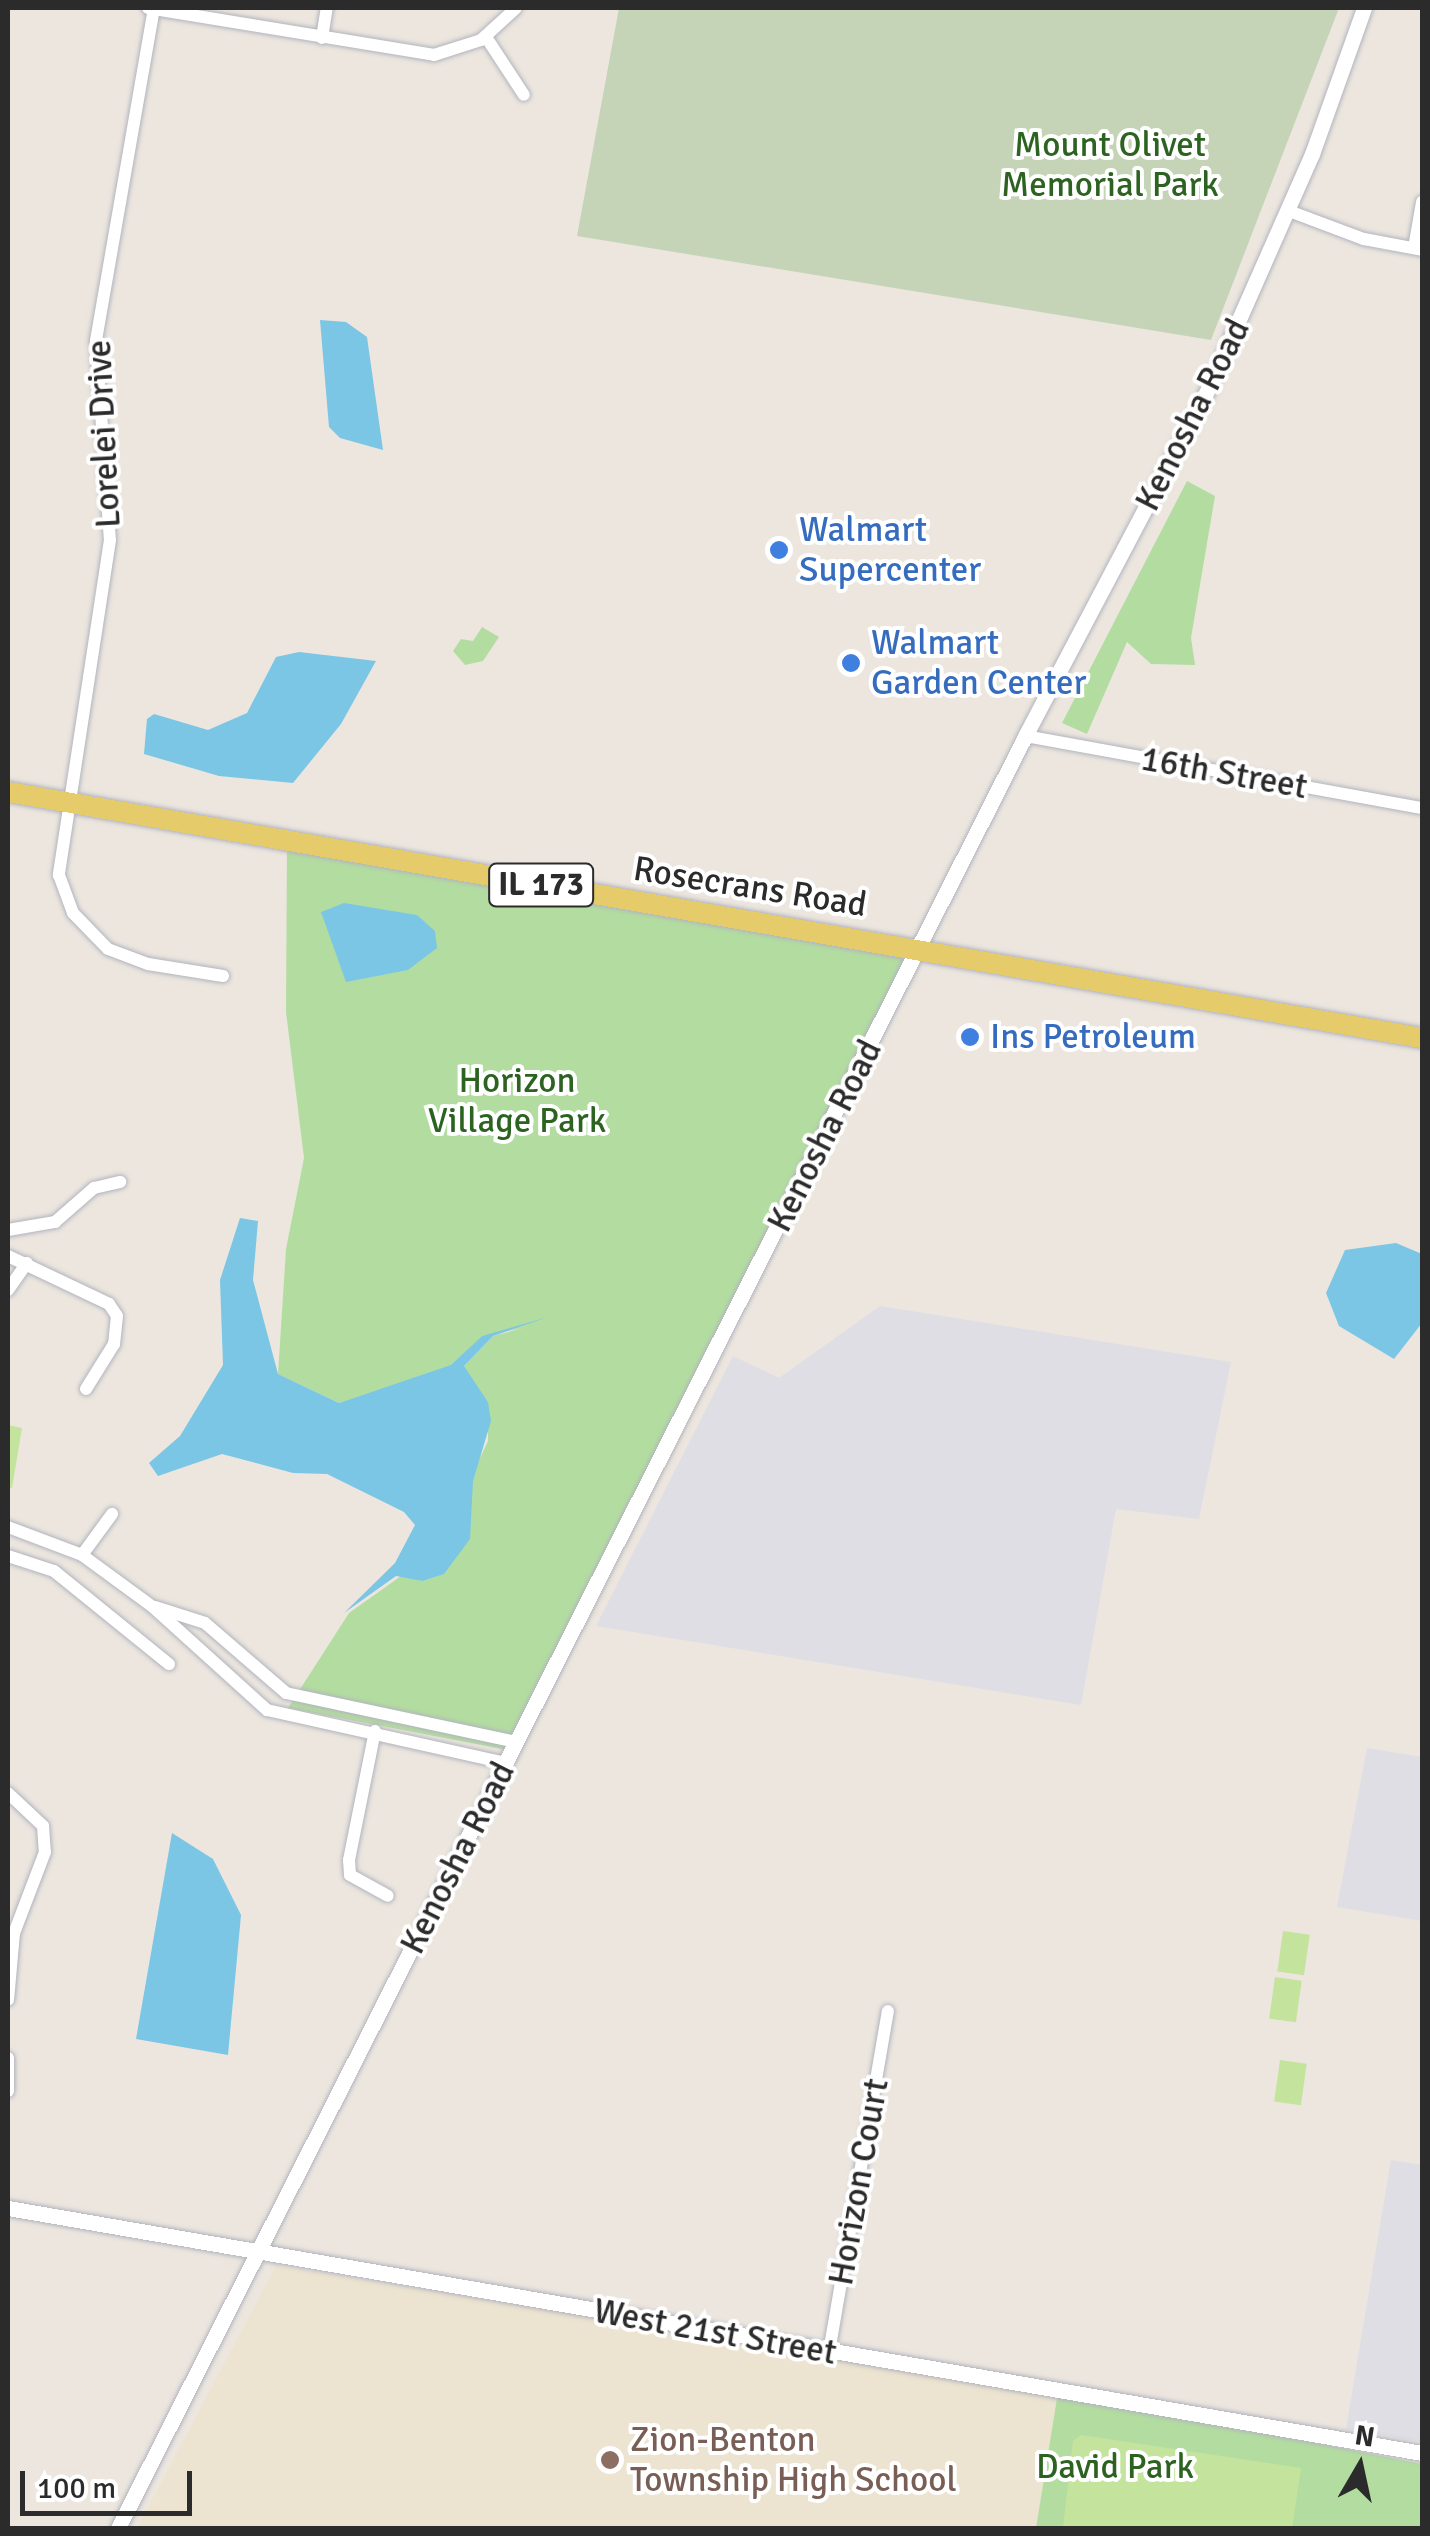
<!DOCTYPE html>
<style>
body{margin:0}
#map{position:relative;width:1430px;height:2536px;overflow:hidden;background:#ece6df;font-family:Signika,sans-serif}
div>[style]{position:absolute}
.industrial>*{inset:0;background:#e0dee5}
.education>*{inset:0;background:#ece3d0}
.green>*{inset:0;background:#b3dda0}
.cemetery>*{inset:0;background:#c5d4b7}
.pitch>*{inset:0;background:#c4e49d;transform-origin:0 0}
.water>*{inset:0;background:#7bc6e5}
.roads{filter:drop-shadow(0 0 2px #b2b4bd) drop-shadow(0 0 2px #b2b4bd)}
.minor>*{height:12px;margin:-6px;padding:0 6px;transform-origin:6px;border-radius:6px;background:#fff}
.tertiary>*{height:15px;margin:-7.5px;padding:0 7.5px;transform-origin:7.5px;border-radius:7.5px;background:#fff}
.primary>*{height:20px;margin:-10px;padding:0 10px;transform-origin:10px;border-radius:10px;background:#e5cb6a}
.dots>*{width:28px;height:28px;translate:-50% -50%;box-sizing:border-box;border:5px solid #fff;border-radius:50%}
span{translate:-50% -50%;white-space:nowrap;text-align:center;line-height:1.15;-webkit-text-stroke:8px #fff;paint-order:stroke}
.shield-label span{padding:2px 8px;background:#fff;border:2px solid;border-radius:8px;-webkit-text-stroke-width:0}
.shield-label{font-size:32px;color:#2b2b2b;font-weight:700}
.park-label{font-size:35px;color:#2d6321}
.street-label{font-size:35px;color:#2b2b2b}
.shop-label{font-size:35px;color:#366cbe}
.left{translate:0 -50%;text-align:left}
.education-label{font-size:35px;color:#785e54}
.frame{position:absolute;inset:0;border:10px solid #2b2b2b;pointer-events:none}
.north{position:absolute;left:1310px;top:2416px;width:100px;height:100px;-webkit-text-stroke:8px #fff;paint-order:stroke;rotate:9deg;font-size:28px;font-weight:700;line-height:40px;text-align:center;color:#2b2b2b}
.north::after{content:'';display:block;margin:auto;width:35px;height:45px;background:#2b2b2b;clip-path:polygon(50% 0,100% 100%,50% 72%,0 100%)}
.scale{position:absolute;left:20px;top:2471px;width:172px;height:45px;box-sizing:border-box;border:5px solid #2b2b2b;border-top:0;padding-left:12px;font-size:30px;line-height:35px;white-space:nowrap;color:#2b2b2b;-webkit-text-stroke:8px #fff;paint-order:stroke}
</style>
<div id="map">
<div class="industrial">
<i style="clip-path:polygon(880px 1306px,1231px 1362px,1199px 1519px,1116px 1509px,1081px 1705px,596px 1626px,733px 1356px,779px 1378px)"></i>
<i style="clip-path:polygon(1367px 1748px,1422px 1757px,1422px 1921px,1337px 1907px)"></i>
<i style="clip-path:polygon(1391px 2160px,1422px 2165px,1422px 2442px,1346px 2429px)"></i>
</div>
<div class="education">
<i style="clip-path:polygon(276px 2266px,1058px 2392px,1036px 2528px,137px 2528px)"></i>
</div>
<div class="green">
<i style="clip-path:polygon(1187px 481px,1215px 496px,1191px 638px,1195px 665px,1151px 664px,1127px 642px,1087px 734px,1062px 723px)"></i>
<i style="clip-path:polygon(482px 627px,499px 637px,483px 661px,465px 665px,453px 651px,461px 639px,473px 641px)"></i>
<i style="clip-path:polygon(287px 841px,921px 949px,512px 1751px,288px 1708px,349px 1613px,401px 1576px,422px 1581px,488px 1441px,488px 1402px,463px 1367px,493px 1336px,523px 1328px,482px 1336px,451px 1366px,339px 1403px,278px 1374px,286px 1249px,304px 1158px,286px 1012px)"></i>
<i style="clip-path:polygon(1058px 2392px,1422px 2464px,1422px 2528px,1036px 2528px)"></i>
</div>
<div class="cemetery">
<i style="clip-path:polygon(619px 8px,1339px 8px,1211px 340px,577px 236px)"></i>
</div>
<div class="pitch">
<i style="clip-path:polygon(8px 1425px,22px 1428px,12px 1488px,8px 1487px)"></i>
<i style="left:1283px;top:1931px;width:27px;height:41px;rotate:8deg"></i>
<i style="left:1275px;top:1977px;width:27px;height:42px;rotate:8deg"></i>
<i style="left:1280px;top:2060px;width:27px;height:42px;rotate:8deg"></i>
<i style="clip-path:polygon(1081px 2435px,1301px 2468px,1292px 2528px,1063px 2528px,1073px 2441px)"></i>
</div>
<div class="water">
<i style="clip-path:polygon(320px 320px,346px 322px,367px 337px,383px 450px,340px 438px,329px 427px)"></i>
<i style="clip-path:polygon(299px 652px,376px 661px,341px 724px,293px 783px,219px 776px,144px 754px,147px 719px,154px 714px,208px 730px,247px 713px,276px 657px)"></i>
<i style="clip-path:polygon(344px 903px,417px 915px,435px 931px,437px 948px,408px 970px,346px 982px,321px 912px)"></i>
<i style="clip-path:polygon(240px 1218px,258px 1221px,253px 1280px,278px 1374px,339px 1403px,451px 1365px,482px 1336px,548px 1317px,493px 1336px,464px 1366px,488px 1402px,491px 1421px,473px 1481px,470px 1539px,444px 1574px,422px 1581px,396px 1576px,344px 1613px,395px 1563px,415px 1525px,404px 1512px,327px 1474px,293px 1473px,222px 1454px,158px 1476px,149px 1463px,180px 1436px,223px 1365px,220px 1280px)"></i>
<i style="clip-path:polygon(1396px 1243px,1422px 1254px,1422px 1323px,1394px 1359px,1339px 1326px,1326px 1293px,1345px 1250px)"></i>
<i style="clip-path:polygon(172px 1833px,213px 1859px,241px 1915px,228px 2055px,136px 2039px)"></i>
</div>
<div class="roads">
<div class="minor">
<i style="left:148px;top:8px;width:290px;rotate:9.3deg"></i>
<i style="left:434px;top:55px;width:49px;rotate:-17.7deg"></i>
<i style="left:481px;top:40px;width:47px;rotate:-42.4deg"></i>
<i style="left:154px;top:8px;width:338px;rotate:99.9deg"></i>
<i style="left:96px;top:341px;width:199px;rotate:86deg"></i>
<i style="left:110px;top:540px;width:339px;rotate:98.7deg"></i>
<i style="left:59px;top:875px;width:40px;rotate:69.8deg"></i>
<i style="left:73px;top:913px;width:50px;rotate:45.8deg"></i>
<i style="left:108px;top:949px;width:43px;rotate:20.6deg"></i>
<i style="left:148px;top:964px;width:76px;rotate:9.1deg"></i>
<i style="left:486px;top:37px;width:69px;rotate:56.8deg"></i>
<i style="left:322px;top:38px;width:30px;rotate:-81deg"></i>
<i style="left:1289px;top:211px;width:80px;rotate:20.5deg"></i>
<i style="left:1364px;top:239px;width:59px;rotate:10.7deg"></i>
<i style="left:1414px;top:248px;width:47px;rotate:-80.1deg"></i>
<i style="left:1025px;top:736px;width:403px;rotate:10.3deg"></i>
<i style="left:8px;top:1230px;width:48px;rotate:-9.7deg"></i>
<i style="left:55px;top:1222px;width:52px;rotate:-41.1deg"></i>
<i style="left:94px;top:1188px;width:27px;rotate:-13deg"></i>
<i style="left:8px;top:1256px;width:112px;rotate:25.4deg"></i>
<i style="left:109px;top:1304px;width:14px;rotate:56deg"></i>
<i style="left:117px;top:1316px;width:28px;rotate:96deg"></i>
<i style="left:114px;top:1344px;width:53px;rotate:121.9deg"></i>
<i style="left:8px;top:1290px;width:33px;rotate:-55deg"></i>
<i style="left:8px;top:1527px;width:79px;rotate:20.7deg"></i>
<i style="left:82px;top:1555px;width:88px;rotate:36.2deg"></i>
<i style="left:153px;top:1607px;width:154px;rotate:42.1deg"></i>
<i style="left:267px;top:1710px;width:245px;rotate:12.5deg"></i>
<i style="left:82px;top:1555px;width:51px;rotate:-53.8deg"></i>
<i style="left:8px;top:1556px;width:48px;rotate:18.1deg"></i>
<i style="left:54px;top:1571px;width:148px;rotate:39deg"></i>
<i style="left:155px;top:1607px;width:52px;rotate:17.7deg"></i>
<i style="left:205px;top:1623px;width:107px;rotate:40.8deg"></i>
<i style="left:286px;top:1693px;width:236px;rotate:12deg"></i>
<i style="left:375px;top:1731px;width:132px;rotate:101.4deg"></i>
<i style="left:349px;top:1860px;width:15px;rotate:86deg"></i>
<i style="left:350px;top:1875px;width:43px;rotate:28.9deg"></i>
<i style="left:8px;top:1793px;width:48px;rotate:43.3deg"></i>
<i style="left:43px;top:1826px;width:26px;rotate:86deg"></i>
<i style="left:45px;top:1852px;width:87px;rotate:110.9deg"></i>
<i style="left:14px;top:1933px;width:67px;rotate:95.1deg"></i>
<i style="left:8px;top:2058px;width:33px;rotate:90deg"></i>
<i style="left:829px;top:2352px;width:346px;rotate:-80.2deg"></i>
</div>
<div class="tertiary">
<i style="left:8px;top:2208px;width:1435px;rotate:9.83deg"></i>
<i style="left:118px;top:2528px;width:2008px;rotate:-63.15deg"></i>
<i style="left:1025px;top:736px;width:397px;rotate:-62.2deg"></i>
<i style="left:1210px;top:385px;width:253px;rotate:-66.2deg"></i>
<i style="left:1312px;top:154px;width:155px;rotate:-70.4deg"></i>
</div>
<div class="primary">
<i style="left:8px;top:792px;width:1435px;rotate:9.87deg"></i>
</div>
</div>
<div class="dots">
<i style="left:779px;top:550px;background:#3f7fe0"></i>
<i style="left:851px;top:663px;background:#3f7fe0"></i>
<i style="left:970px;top:1037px;background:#3f7fe0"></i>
<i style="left:610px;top:2460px;background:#8d6e63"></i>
</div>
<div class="shield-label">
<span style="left:541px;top:885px">IL 173</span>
</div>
<div class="park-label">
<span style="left:1110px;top:165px">Mount Olivet<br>Memorial Park</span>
<span style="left:517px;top:1101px">Horizon<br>Village Park</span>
<span style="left:1115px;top:2467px">David Park</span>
</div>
<div class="street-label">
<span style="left:1193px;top:415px;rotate:-63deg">Kenosha Road</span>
<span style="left:104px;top:434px;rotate:-93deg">Lorelei Drive</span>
<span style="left:1224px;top:773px;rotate:10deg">16th Street</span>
<span style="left:750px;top:887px;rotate:9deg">Rosecrans Road</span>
<span style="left:825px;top:1136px;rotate:-63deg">Kenosha Road</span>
<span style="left:458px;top:1858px;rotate:-63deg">Kenosha Road</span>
<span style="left:859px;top:2182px;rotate:-80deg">Horizon Court</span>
<span style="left:715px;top:2332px;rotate:10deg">West 21st Street</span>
</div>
<div class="shop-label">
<span class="left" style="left:799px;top:550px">Walmart<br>Supercenter</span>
<span class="left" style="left:871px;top:663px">Walmart<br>Garden Center</span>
<span class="left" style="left:990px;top:1037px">Ins Petroleum</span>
</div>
<div class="education-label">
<span class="left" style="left:630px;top:2460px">Zion-Benton<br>Township High School</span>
</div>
<div class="frame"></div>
<div class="north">N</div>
<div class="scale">100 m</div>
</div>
